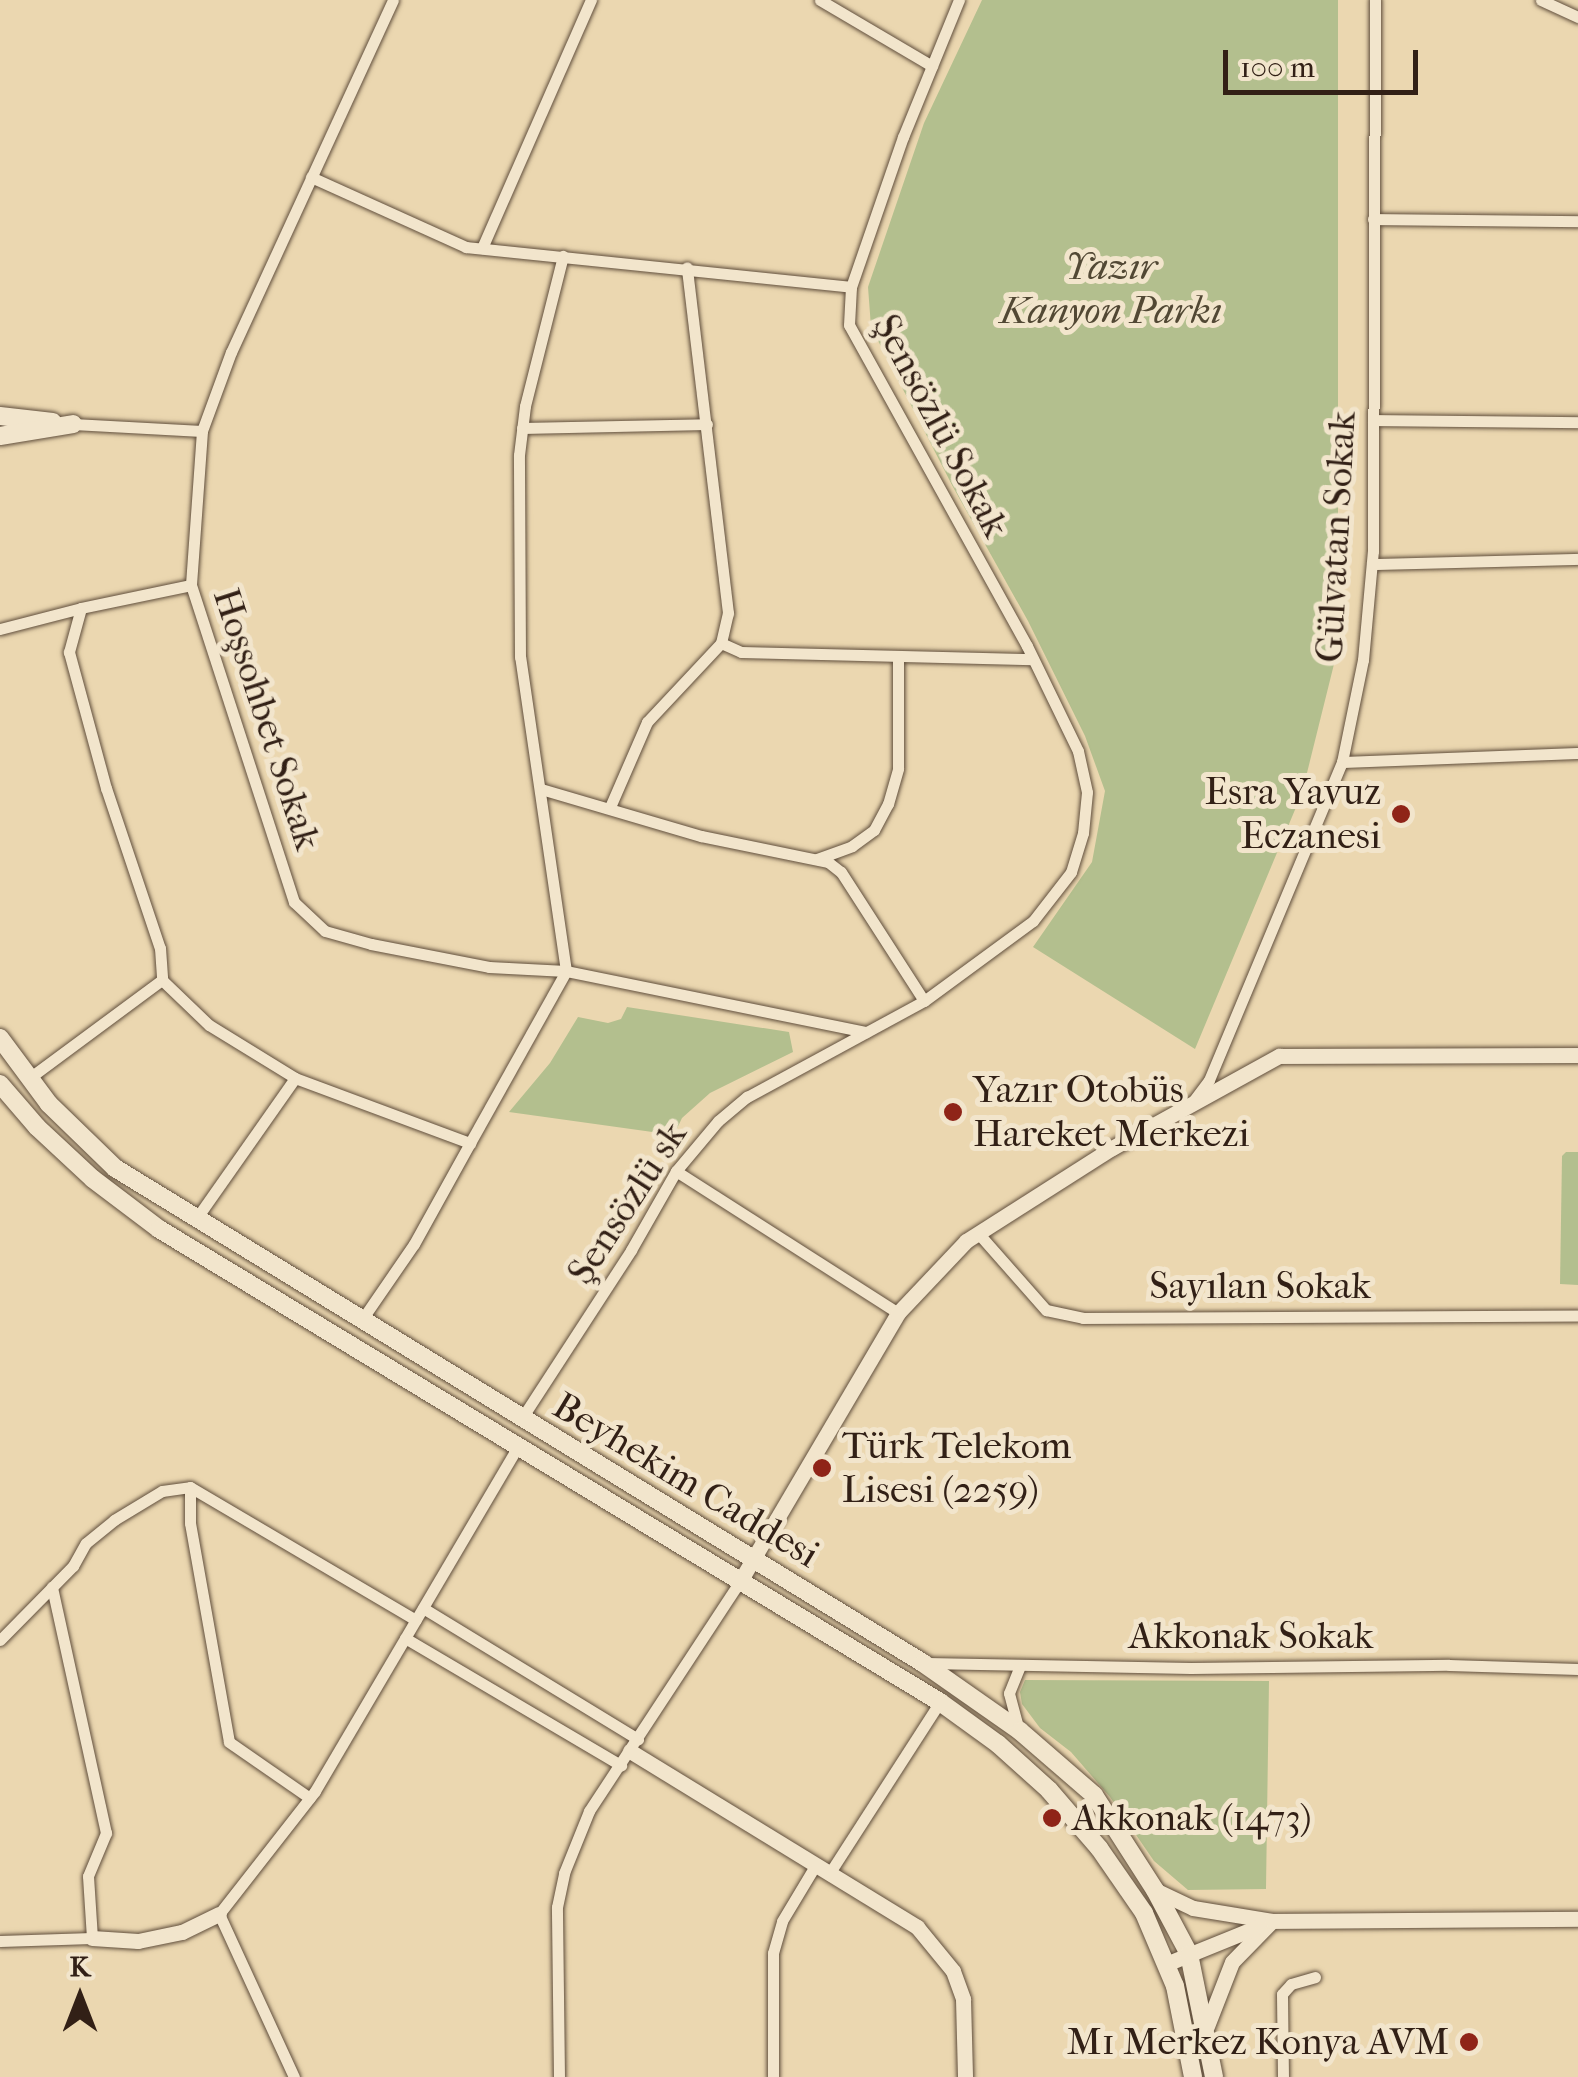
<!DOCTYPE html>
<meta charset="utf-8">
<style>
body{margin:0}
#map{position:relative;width:1578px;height:2077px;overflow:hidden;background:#ebd7b0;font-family:"IM FELL French Canon",serif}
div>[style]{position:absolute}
.green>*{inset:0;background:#b3bf8e}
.roads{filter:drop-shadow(0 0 2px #604e3c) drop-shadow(0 0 2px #604e3c)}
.minor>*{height:11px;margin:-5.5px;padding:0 5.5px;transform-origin:5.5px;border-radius:5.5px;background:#f2e5cc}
.tertiary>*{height:15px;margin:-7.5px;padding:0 7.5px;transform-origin:7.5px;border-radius:7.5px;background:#f2e5cc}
.secondary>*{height:18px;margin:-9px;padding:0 9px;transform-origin:9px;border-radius:9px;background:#f2e5cc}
.dots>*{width:28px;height:28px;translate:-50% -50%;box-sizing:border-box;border:5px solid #f2e5cc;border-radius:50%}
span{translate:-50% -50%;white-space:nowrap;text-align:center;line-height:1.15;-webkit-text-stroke:10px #f2e5cc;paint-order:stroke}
.park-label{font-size:38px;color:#524834;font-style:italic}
.street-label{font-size:38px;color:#322016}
.poi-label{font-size:38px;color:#322016}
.right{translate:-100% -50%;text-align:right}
.left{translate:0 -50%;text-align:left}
.north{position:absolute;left:30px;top:1947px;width:100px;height:100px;-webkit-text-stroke:8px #f2e5cc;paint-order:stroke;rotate:0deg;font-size:28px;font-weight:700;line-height:40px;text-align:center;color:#322016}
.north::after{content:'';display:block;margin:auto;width:35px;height:45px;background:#322016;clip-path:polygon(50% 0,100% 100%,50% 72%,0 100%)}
.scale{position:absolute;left:1223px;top:50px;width:195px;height:45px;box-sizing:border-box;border:5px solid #322016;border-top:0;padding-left:12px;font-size:30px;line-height:35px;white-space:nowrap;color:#322016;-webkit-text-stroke:8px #f2e5cc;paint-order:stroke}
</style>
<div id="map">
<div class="green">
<i style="clip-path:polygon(982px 0,1338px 0,1338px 648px,1302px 793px,1195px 1049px,1033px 947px,1092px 862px,1105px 791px,1085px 736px,1028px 621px,953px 487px,871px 327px,868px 287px,924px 123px)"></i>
<i style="clip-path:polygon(627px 1007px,789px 1032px,793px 1052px,710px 1093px,682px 1118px,674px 1135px,509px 1112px,550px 1063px,578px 1017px,608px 1023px,621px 1019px)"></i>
<i style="clip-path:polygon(1566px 1152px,1578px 1152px,1578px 1285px,1560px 1284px,1562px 1156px)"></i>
<i style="clip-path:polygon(1025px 1680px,1269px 1681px,1266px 1889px,1188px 1890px,1154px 1861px,1110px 1797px,1071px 1752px,1040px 1728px,1022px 1704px,1020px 1692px)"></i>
</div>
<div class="roads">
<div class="minor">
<i style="left:393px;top:0;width:387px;rotate:114.7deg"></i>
<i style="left:231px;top:352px;width:84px;rotate:110.2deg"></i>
<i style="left:202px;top:431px;width:154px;rotate:94.1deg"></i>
<i style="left:191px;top:585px;width:333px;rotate:72deg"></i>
<i style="left:294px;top:902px;width:42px;rotate:43.1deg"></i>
<i style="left:325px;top:931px;width:48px;rotate:15.8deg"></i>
<i style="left:371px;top:944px;width:120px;rotate:11deg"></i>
<i style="left:489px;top:967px;width:77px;rotate:3deg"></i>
<i style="left:566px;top:971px;width:306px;rotate:11.5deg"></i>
<i style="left:820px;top:0;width:130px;rotate:30.5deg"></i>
<i style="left:1541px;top:0;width:41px;rotate:24.7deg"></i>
<i style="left:311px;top:177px;width:170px;rotate:24.3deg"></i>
<i style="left:466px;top:247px;width:387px;rotate:5.9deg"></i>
<i style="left:1373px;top:219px;width:205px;rotate:0.6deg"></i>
<i style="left:482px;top:248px;width:271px;rotate:-66.3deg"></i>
<i style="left:1373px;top:420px;width:205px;rotate:0.6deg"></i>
<i style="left:73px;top:424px;width:129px;rotate:3.1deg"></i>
<i style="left:522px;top:428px;width:185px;rotate:-1.2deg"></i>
<i style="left:1372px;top:564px;width:206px;rotate:-1.4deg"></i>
<i style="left:191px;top:585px;width:112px;rotate:168.2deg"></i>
<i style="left:81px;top:608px;width:46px;rotate:105.3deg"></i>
<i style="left:69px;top:652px;width:141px;rotate:74.8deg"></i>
<i style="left:106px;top:788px;width:169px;rotate:71.4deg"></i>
<i style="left:160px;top:948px;width:32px;rotate:86deg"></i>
<i style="left:162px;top:980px;width:65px;rotate:43.8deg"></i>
<i style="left:209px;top:1025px;width:101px;rotate:31.6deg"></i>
<i style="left:295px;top:1078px;width:187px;rotate:20.4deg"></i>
<i style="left:470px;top:1143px;width:197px;rotate:-60.8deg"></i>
<i style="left:566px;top:971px;width:317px;rotate:-98.3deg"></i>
<i style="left:520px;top:657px;width:202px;rotate:-90.3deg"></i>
<i style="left:519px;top:455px;width:49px;rotate:-83deg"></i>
<i style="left:525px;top:406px;width:155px;rotate:-75.8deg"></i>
<i style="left:0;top:629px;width:84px;rotate:-14.5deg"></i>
<i style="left:721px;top:643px;width:22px;rotate:24deg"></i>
<i style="left:741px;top:652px;width:292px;rotate:1.4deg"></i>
<i style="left:1342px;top:762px;width:236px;rotate:-2.2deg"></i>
<i style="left:541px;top:789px;width:167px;rotate:16.4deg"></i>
<i style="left:701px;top:836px;width:130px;rotate:11.6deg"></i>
<i style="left:828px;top:862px;width:16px;rotate:38deg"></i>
<i style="left:841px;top:872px;width:153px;rotate:57.2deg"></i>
<i style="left:924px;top:1001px;width:135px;rotate:-36.3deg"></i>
<i style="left:1033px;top:921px;width:62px;rotate:-52.2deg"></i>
<i style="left:1071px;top:872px;width:41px;rotate:-72.9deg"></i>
<i style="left:1083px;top:833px;width:41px;rotate:-84.4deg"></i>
<i style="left:1087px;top:792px;width:42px;rotate:-102.4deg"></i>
<i style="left:1078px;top:751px;width:117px;rotate:-115.9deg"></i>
<i style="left:1027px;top:646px;width:367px;rotate:-119deg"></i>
<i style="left:849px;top:325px;width:38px;rotate:-87deg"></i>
<i style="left:851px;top:287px;width:159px;rotate:-70.9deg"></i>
<i style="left:903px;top:137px;width:148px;rotate:-67.8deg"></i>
<i style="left:610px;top:807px;width:93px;rotate:-66.5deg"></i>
<i style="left:647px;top:722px;width:108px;rotate:-46.9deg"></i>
<i style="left:721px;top:643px;width:31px;rotate:-77deg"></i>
<i style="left:728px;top:613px;width:348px;rotate:-96.8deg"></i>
<i style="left:817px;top:859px;width:37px;rotate:-20deg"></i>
<i style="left:852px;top:846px;width:27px;rotate:-36deg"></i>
<i style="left:874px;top:830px;width:30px;rotate:-62deg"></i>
<i style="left:888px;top:804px;width:37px;rotate:-74deg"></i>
<i style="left:898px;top:768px;width:110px;rotate:-90deg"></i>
<i style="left:28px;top:1079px;width:167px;rotate:-36.5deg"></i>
<i style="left:1194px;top:1100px;width:25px;rotate:-53deg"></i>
<i style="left:1209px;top:1080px;width:345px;rotate:-67.3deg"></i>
<i style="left:1342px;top:762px;width:104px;rotate:-78.4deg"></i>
<i style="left:1363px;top:660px;width:109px;rotate:-84.8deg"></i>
<i style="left:1373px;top:551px;width:551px;rotate:-89.79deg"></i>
<i style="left:676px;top:1171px;width:264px;rotate:32.6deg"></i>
<i style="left:196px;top:1219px;width:172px;rotate:-54.9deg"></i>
<i style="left:978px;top:1233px;width:103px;rotate:48.6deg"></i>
<i style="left:1046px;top:1310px;width:38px;rotate:12deg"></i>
<i style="left:1083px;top:1318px;width:495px;rotate:-0.3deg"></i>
<i style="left:361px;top:1321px;width:93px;rotate:-55.5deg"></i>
<i style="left:414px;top:1244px;width:115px;rotate:-61deg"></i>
<i style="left:522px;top:1418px;width:200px;rotate:-57deg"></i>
<i style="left:631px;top:1250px;width:91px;rotate:-60.3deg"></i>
<i style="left:676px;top:1171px;width:65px;rotate:-50deg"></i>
<i style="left:718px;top:1121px;width:38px;rotate:-40deg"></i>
<i style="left:747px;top:1097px;width:201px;rotate:-28.5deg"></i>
<i style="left:190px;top:1487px;width:36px;rotate:90deg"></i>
<i style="left:190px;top:1523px;width:222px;rotate:79.9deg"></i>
<i style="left:229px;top:1742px;width:98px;rotate:34.7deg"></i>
<i style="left:423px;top:1608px;width:252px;rotate:31.4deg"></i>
<i style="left:405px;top:1638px;width:251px;rotate:30.5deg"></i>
<i style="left:0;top:1640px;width:104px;rotate:-45.4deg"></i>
<i style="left:73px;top:1566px;width:26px;rotate:-61deg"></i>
<i style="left:86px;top:1543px;width:36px;rotate:-39deg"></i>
<i style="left:114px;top:1520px;width:56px;rotate:-31.1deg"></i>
<i style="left:162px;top:1491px;width:28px;rotate:-8deg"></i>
<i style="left:190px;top:1487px;width:262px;rotate:30.5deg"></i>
<i style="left:927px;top:1663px;width:264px;rotate:1.1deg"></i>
<i style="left:1191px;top:1668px;width:258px;rotate:-0.7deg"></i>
<i style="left:1449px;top:1665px;width:129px;rotate:1.8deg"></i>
<i style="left:1018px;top:1727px;width:35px;rotate:-105deg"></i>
<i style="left:1009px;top:1693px;width:29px;rotate:-68deg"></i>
<i style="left:829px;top:1874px;width:205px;rotate:-57.2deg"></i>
<i style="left:0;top:1941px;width:92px;rotate:-1.9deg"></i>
<i style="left:92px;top:1938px;width:62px;rotate:-93.7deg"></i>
<i style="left:88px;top:1876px;width:47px;rotate:-67.3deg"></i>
<i style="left:106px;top:1833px;width:252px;rotate:-102.4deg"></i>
<i style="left:294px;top:2077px;width:179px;rotate:-114.7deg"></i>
<i style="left:219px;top:1914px;width:156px;rotate:-52deg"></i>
<i style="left:315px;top:1791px;width:398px;rotate:-59.5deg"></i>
<i style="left:559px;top:2077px;width:170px;rotate:-90.7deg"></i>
<i style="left:557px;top:1907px;width:35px;rotate:-78deg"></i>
<i style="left:564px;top:1873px;width:67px;rotate:-68deg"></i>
<i style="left:589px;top:1811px;width:273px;rotate:-56.7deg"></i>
<i style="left:773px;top:2077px;width:124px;rotate:-90deg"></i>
<i style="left:773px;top:1953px;width:33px;rotate:-74deg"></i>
<i style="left:782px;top:1921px;width:64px;rotate:-59deg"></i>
<i style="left:1283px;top:2077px;width:83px;rotate:-90.7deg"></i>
<i style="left:1282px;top:1994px;width:13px;rotate:-48deg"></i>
<i style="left:1291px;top:1984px;width:25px;rotate:-16deg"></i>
</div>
<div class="tertiary">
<i style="left:739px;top:1583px;width:313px;rotate:-59.5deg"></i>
<i style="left:898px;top:1313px;width:99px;rotate:-46.6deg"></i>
<i style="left:966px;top:1241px;width:173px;rotate:-32.5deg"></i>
<i style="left:1112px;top:1148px;width:191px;rotate:-28.9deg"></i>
<i style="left:1279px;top:1056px;width:299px;rotate:-0.2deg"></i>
<i style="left:630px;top:1751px;width:337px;rotate:31.5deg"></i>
<i style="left:917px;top:1927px;width:57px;rotate:50.7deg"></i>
<i style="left:953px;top:1971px;width:30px;rotate:70deg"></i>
<i style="left:963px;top:1999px;width:78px;rotate:88.5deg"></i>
<i style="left:1155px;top:1890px;width:42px;rotate:25.3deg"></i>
<i style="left:1193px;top:1908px;width:80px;rotate:9.3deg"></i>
<i style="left:1272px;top:1921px;width:57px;rotate:134.3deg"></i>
<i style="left:1232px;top:1962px;width:69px;rotate:111.3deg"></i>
<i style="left:92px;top:1938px;width:46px;rotate:3.7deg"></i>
<i style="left:138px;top:1941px;width:45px;rotate:-11.6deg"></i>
<i style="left:182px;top:1932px;width:41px;rotate:-25.9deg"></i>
<i style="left:1166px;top:1964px;width:114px;rotate:-22.1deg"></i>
<i style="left:1272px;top:1921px;width:306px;rotate:-0.4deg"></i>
</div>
<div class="secondary">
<i style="left:0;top:416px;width:53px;rotate:6.5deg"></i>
<i style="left:0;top:436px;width:74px;rotate:-9.3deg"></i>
<i style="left:0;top:1038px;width:82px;rotate:53.4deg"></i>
<i style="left:49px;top:1104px;width:92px;rotate:44.1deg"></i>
<i style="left:115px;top:1168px;width:948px;rotate:31.49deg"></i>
<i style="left:923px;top:1663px;width:118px;rotate:35deg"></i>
<i style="left:1020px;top:1731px;width:98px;rotate:40.9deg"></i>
<i style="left:1094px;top:1795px;width:113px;rotate:57.3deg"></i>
<i style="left:1155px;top:1890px;width:72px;rotate:62deg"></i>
<i style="left:1189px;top:1954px;width:126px;rotate:78.5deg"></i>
<i style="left:0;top:1084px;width:57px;rotate:49.3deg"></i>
<i style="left:37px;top:1127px;width:76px;rotate:42.9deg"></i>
<i style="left:93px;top:1179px;width:83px;rotate:37.1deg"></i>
<i style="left:159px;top:1229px;width:913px;rotate:31.2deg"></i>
<i style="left:940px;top:1702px;width:72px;rotate:35.9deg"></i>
<i style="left:998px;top:1744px;width:69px;rotate:42deg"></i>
<i style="left:1049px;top:1790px;width:77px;rotate:49.2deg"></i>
<i style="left:1099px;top:1848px;width:79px;rotate:55.3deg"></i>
<i style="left:1144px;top:1913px;width:79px;rotate:67deg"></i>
<i style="left:1175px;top:1986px;width:93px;rotate:78.8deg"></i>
</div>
</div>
<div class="dots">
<i style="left:1401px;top:814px;background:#8f2418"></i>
<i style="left:953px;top:1112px;background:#8f2418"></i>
<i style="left:822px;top:1468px;background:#8f2418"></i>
<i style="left:1052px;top:1818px;background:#8f2418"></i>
<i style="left:1469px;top:2042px;background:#8f2418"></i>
</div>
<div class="park-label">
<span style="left:1111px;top:289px">Yazır<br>Kanyon Parkı</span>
</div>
<div class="street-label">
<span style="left:941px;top:426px;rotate:62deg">Şensözlü Sokak</span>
<span style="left:1336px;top:537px;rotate:-87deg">Gülvatan Sokak</span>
<span style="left:267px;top:719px;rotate:72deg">Hoşsohbet Sokak</span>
<span style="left:627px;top:1203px;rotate:-57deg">Şensözlü sk</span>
<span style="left:1260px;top:1286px">Sayılan Sokak</span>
<span style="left:686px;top:1480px;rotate:31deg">Beyhekim Caddesi</span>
<span style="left:1251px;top:1636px">Akkonak Sokak</span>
</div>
<div class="poi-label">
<span class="right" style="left:1381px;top:814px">Esra Yavuz<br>Eczanesi</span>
<span class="left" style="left:973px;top:1112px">Yazır Otobüs<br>Hareket Merkezi</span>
<span class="left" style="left:842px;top:1468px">Türk Telekom<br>Lisesi (2259)</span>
<span class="left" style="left:1072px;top:1818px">Akkonak (1473)</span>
<span class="right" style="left:1449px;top:2042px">M1 Merkez Konya AVM</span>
</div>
<div class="north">K</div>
<div class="scale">100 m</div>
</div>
